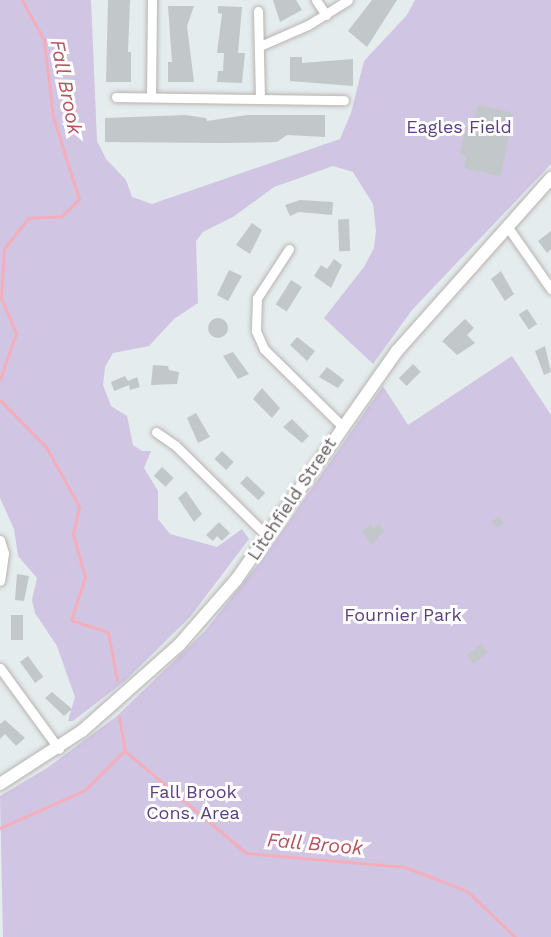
<!DOCTYPE html>
<style>
body{margin:0}
#map{position:relative;width:551px;height:937px;overflow:hidden;background:#e5eced;font-family:"Work Sans",sans-serif}
div>[style]{position:absolute}
.green>*{inset:0;background:#d0c5e2}
.stream>*{height:3px;margin:-1.5px;padding:0 1.5px;transform-origin:1.5px;border-radius:1.5px;background:#f4aebb}
.building>*{inset:0;background:#c2c8c9;transform-origin:0 0}
.round{border-radius:50%}
.roads{filter:drop-shadow(0 0 2px #b8b3b2) drop-shadow(0 0 2px #b8b3b2)}
.street>*{height:9px;margin:-4.5px;padding:0 4.5px;transform-origin:4.5px;border-radius:4.5px;background:#fff}
.secondary>*{height:12px;margin:-6px;padding:0 6px;transform-origin:6px;border-radius:6px;background:#fff}
span{translate:-50% -50%;white-space:nowrap;text-align:center;line-height:1.15;-webkit-text-stroke:6px #fff;paint-order:stroke}
.park-label{font-size:18px;color:#5b407f}
.street-label{font-size:18px;color:#645d5d}
.water-label{font-size:20px;color:#b4545e;font-style:italic}
</style>
<div id="map">
<div class="green">
<i style="clip-path:polygon(0 0,91px 0,97px 141px,106px 159px,126px 180px,132px 197px,152px 204px,340px 139px,351px 113px,364px 61px,407px 15px,415px 0,551px 0,551px 164px,412px 310px,373px 364px,324px 318px,364px 267px,374px 248px,376px 231px,373px 204px,353px 172px,333px 166px,274px 187px,233px 217px,203px 232px,196px 241px,198px 303px,174px 319px,149px 346px,113px 353px,105px 367px,103px 385px,111px 406px,127px 416px,133px 445px,142px 451px,151px 451px,144px 468px,158px 491px,158px 519px,170px 534px,217px 547px,242px 529px,249px 539px,190px 617px,125px 681px,73px 721px,68px 721px,75px 697px,57px 646px,35px 613px,32px 600px,37px 578px,18px 556px,14px 529px,0 498px)"></i>
<i style="clip-path:polygon(512px 356px,551px 415px,551px 937px,3px 937px,0 796px,47px 768px,117px 716px,205px 631px,263px 558px,383px 386px,408px 425px)"></i>
</div>
<div class="stream">
<i style="left:0;top:379px;width:49px;rotate:-70.8deg"></i>
<i style="left:16px;top:333px;width:38px;rotate:-113deg"></i>
<i style="left:1px;top:298px;width:49px;rotate:-86.5deg"></i>
<i style="left:4px;top:249px;width:39px;rotate:-52deg"></i>
<i style="left:28px;top:218px;width:34px;rotate:-3deg"></i>
<i style="left:62px;top:216px;width:24px;rotate:-45deg"></i>
<i style="left:79px;top:199px;width:86px;rotate:-107.6deg"></i>
<i style="left:53px;top:117px;width:78px;rotate:-96.7deg"></i>
<i style="left:44px;top:40px;width:46px;rotate:-118.8deg"></i>
<i style="left:0;top:400px;width:66px;rotate:45.6deg"></i>
<i style="left:46px;top:447px;width:68px;rotate:60.8deg"></i>
<i style="left:79px;top:506px;width:29px;rotate:102deg"></i>
<i style="left:73px;top:534px;width:45px;rotate:74.4deg"></i>
<i style="left:85px;top:577px;width:45px;rotate:108deg"></i>
<i style="left:71px;top:620px;width:39px;rotate:18deg"></i>
<i style="left:108px;top:632px;width:49px;rotate:79.4deg"></i>
<i style="left:119px;top:717px;width:35px;rotate:80deg"></i>
<i style="left:125px;top:751px;width:158px;rotate:40.1deg"></i>
<i style="left:246px;top:853px;width:160px;rotate:5deg"></i>
<i style="left:405px;top:867px;width:66px;rotate:21.2deg"></i>
<i style="left:467px;top:891px;width:66px;rotate:43.8deg"></i>
<i style="left:0;top:828px;width:93px;rotate:-24.1deg"></i>
<i style="left:85px;top:790px;width:55px;rotate:-45deg"></i>
</div>
<div class="building">
<i style="clip-path:polygon(108px 0,130px 0,128px 52px,131px 52px,131px 82px,106px 82px)"></i>
<i style="clip-path:polygon(273px 0,296px 0,302px 10px,280px 22px)"></i>
<i style="clip-path:polygon(372px 0,397px 0,367px 47px,348px 31px)"></i>
<i style="clip-path:polygon(168px 6px,194px 6px,187px 26px,194px 82px,168px 82px,168px 62px,172px 62px)"></i>
<i style="clip-path:polygon(218px 6px,242px 7px,238px 53px,245px 53px,242px 83px,217px 82px,218px 71px,223px 71px,224px 53px,217px 53px,222px 14px,218px 13px)"></i>
<i style="clip-path:polygon(290px 57px,302px 57px,302px 63px,353px 59px,353px 86px,290px 81px)"></i>
<i style="clip-path:polygon(478px 105px,513px 113px,501px 176px,464px 168px,466px 156px,460px 154px,468px 118px,474px 120px)"></i>
<i style="clip-path:polygon(185px 115px,206px 118px,207px 121px,247px 115px,325px 115px,325px 137px,287px 135px,277px 142px,223px 143px,105px 142px,105px 118px)"></i>
<i style="clip-path:polygon(300px 200px,333px 202px,332px 215px,299px 212px,290px 216px,285px 205px)"></i>
<i style="left:349px;top:219px;width:32px;height:11px;rotate:88deg"></i>
<i style="clip-path:polygon(252px 223px,262px 230px,250px 254px,236px 245px)"></i>
<i style="clip-path:polygon(551px 231px,551px 249px,547px 253px,538px 241px)"></i>
<i style="clip-path:polygon(334px 259px,342px 265px,331px 288px,314px 276px,321px 265px,327px 269px)"></i>
<i style="clip-path:polygon(229px 270px,242px 276px,228px 301px,217px 295px)"></i>
<i style="clip-path:polygon(501px 271px,514px 294px,505px 301px,491px 279px)"></i>
<i style="left:291px;top:280px;width:13px;height:29px;rotate:32deg"></i>
<i style="left:527px;top:309px;width:18px;height:10px;rotate:56deg"></i>
<i class="round" style="left:208px;top:318px;width:20px;height:20px"></i>
<i style="clip-path:polygon(465px 319px,474px 328px,467px 335px,475px 343px,457px 355px,442px 341px)"></i>
<i style="clip-path:polygon(297px 337px,315px 351px,307px 361px,290px 345px)"></i>
<i style="clip-path:polygon(545px 346px,551px 372px,544px 375px,535px 351px)"></i>
<i style="clip-path:polygon(233px 352px,249px 374px,238px 379px,223px 356px)"></i>
<i style="left:413px;top:364px;width:11px;height:20px;rotate:45deg"></i>
<i style="clip-path:polygon(153px 365px,168px 366px,169px 370px,179px 372px,177px 384px,151px 385px)"></i>
<i style="clip-path:polygon(327px 367px,344px 380px,338px 388px,319px 377px)"></i>
<i style="clip-path:polygon(125px 376px,128px 381px,137px 377px,140px 387px,130px 390px,129px 385px,114px 391px,111px 382px)"></i>
<i style="clip-path:polygon(262px 388px,280px 408px,272px 418px,253px 399px)"></i>
<i style="clip-path:polygon(196px 413px,210px 437px,198px 443px,187px 418px)"></i>
<i style="clip-path:polygon(292px 419px,309px 436px,302px 443px,283px 427px)"></i>
<i style="left:222px;top:451px;width:16px;height:11px;rotate:43deg"></i>
<i style="left:162px;top:467px;width:16px;height:12px;rotate:43deg"></i>
<i style="left:247px;top:476px;width:25px;height:10px;rotate:43deg"></i>
<i style="clip-path:polygon(186px 491px,202px 514px,194px 522px,178px 498px)"></i>
<i style="clip-path:polygon(499px 516px,504px 523px,496px 528px,492px 521px)"></i>
<i style="clip-path:polygon(219px 522px,230px 533px,222px 541px,217px 536px,213px 541px,206px 535px)"></i>
<i style="clip-path:polygon(371px 524px,373px 528px,379px 524px,384px 531px,372px 545px,362px 531px)"></i>
<i style="clip-path:polygon(17px 574px,29px 576px,24px 601px,15px 600px)"></i>
<i style="left:11px;top:615px;width:12px;height:25px"></i>
<i style="left:481px;top:644px;width:11px;height:18px;rotate:52deg"></i>
<i style="left:28px;top:656px;width:26px;height:10px;rotate:54deg"></i>
<i style="clip-path:polygon(52px 692px,72px 709px,64px 716px,45px 698px)"></i>
<i style="clip-path:polygon(5px 720px,25px 738px,16px 746px,5px 734px,0 739px,0 724px)"></i>
</div>
<div class="roads">
<div class="street">
<i style="left:316px;top:0;width:18px;rotate:56deg"></i>
<i style="left:258px;top:11px;width:87px;rotate:88.7deg"></i>
<i style="left:260px;top:46px;width:52px;rotate:-23.6deg"></i>
<i style="left:308px;top:25px;width:47px;rotate:-32deg"></i>
<i style="left:116px;top:97px;width:228px;rotate:0.8deg"></i>
<i style="left:151px;top:97px;width:97px;rotate:-89.4deg"></i>
<i style="left:507px;top:226px;width:77px;rotate:55.1deg"></i>
<i style="left:289px;top:249px;width:59px;rotate:123.1deg"></i>
<i style="left:257px;top:298px;width:33px;rotate:92deg"></i>
<i style="left:256px;top:331px;width:20px;rotate:66deg"></i>
<i style="left:264px;top:349px;width:110px;rotate:44.6deg"></i>
<i style="left:156px;top:432px;width:24px;rotate:35deg"></i>
<i style="left:176px;top:446px;width:128px;rotate:44.7deg"></i>
<i style="left:0;top:540px;width:14px;rotate:73deg"></i>
<i style="left:4px;top:553px;width:28px;rotate:98deg"></i>
<i style="left:0;top:668px;width:100px;rotate:53.9deg"></i>
</div>
<div class="secondary">
<i style="left:0;top:784px;width:98px;rotate:-32.9deg"></i>
<i style="left:82px;top:731px;width:130px;rotate:-41.6deg"></i>
<i style="left:179px;top:645px;width:86px;rotate:-48.8deg"></i>
<i style="left:236px;top:580px;width:280px;rotate:-54.9deg"></i>
<i style="left:397px;top:351px;width:232px;rotate:-48.3deg"></i>
</div>
</div>
<div class="park-label">
<span style="left:459px;top:127px">Eagles Field</span>
<span style="left:403px;top:615px">Fournier Park</span>
<span style="left:193px;top:803px">Fall Brook<br>Cons. Area</span>
</div>
<div class="street-label">
<span style="left:292px;top:499px;rotate:-56deg">Litchfield Street</span>
</div>
<div class="water-label">
<span style="left:66px;top:87px;rotate:79deg">Fall Brook</span>
<span style="left:315px;top:844px;rotate:5deg">Fall Brook</span>
</div>
</div>
